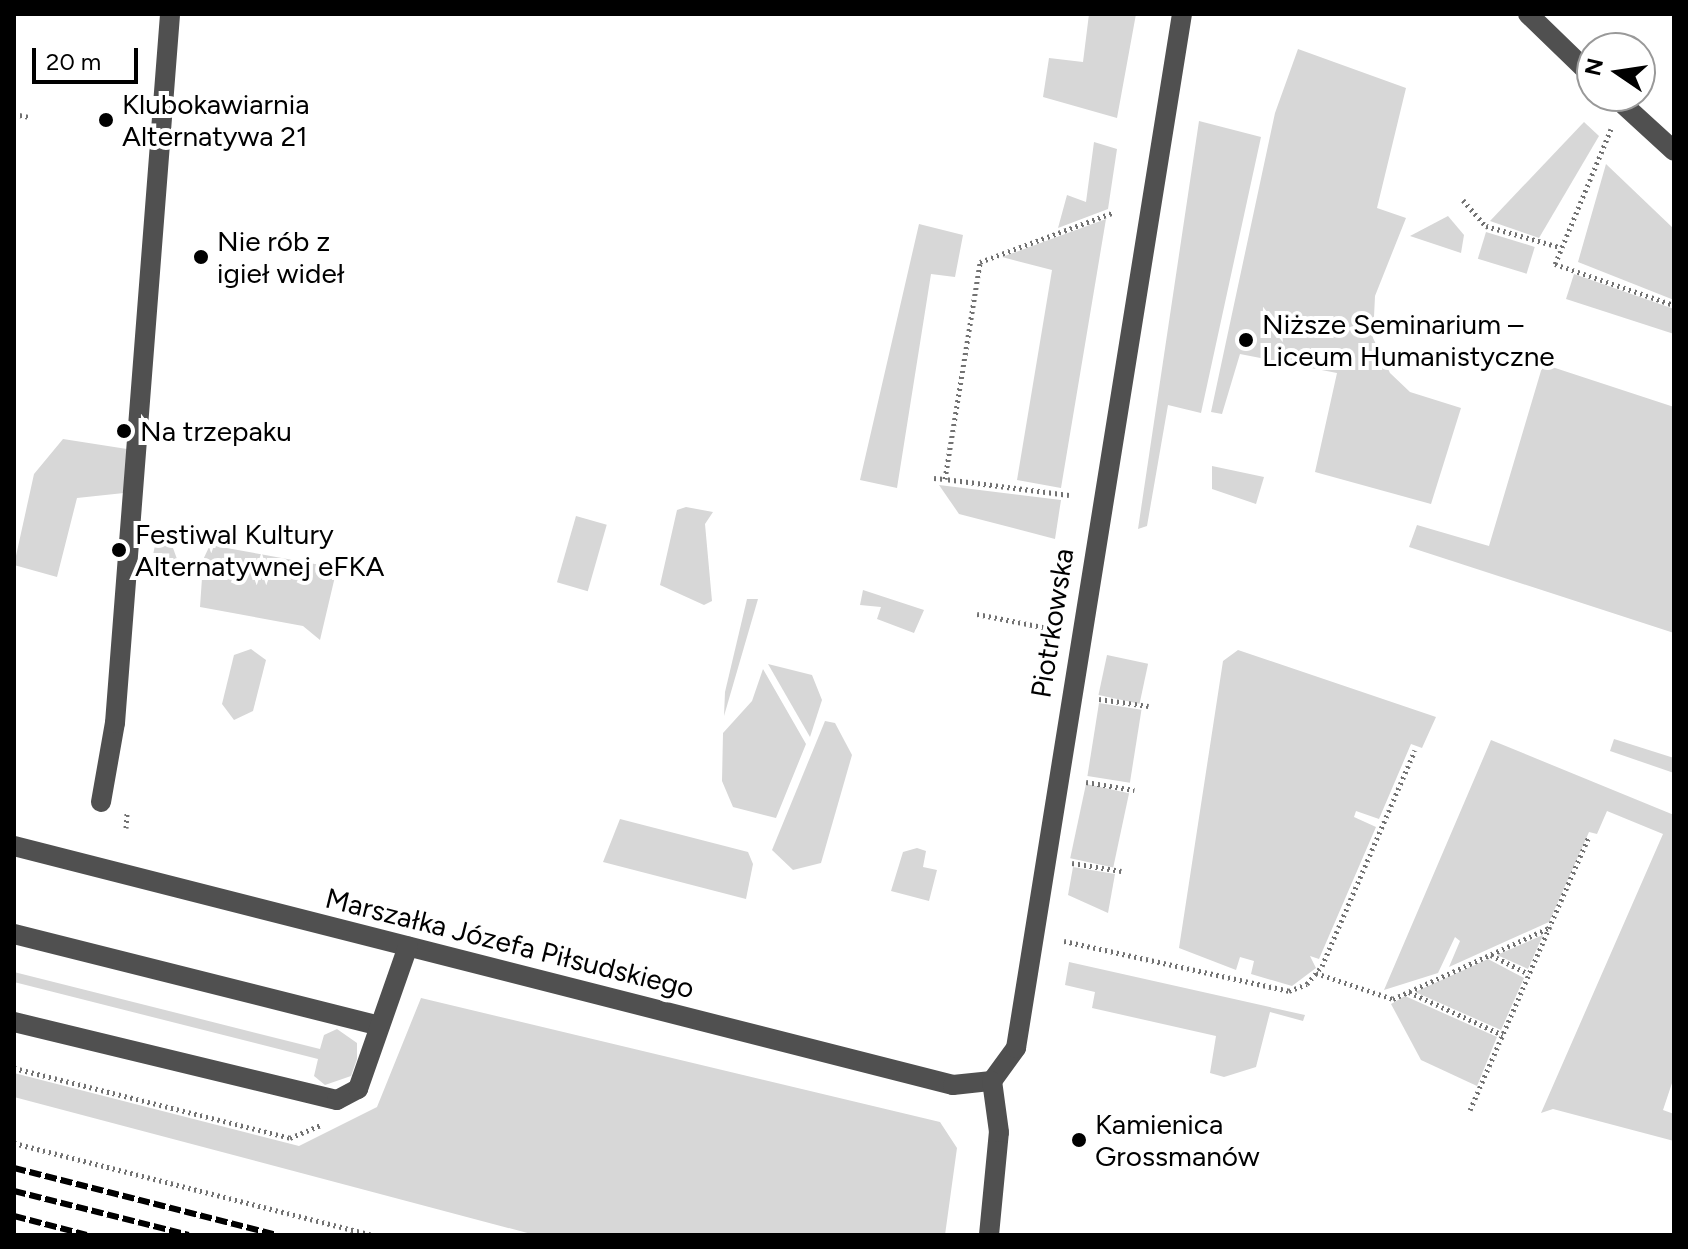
<!DOCTYPE html>
<meta charset="utf-8">
<style>
body{margin:0}
#map{position:relative;width:1688px;height:1249px;overflow:hidden;background:#fff;font-family:Figtree,sans-serif}
div>[style]{position:absolute}
.green>*{inset:0;background:#d7d7d7;transform-origin:0 0}
.path>*{height:5px;margin-top:-2.5px;transform-origin:0;background:repeating-linear-gradient(90deg,#727272 0 2px,transparent 0 6px)}
.minor>*{height:20px;margin:-10px;padding:0 10px;transform-origin:10px;border-radius:10px;background:#505050}
.rail>*{height:6px;margin-top:-3px;transform-origin:0;background:repeating-linear-gradient(90deg,#000 0 12px,transparent 0 16px)}
.dots>*{width:22px;height:22px;translate:-50% -50%;box-sizing:border-box;border:4px solid #fff;border-radius:50%}
span{translate:-50% -50%;white-space:nowrap;text-align:center;line-height:1.15;-webkit-text-stroke:8px #fff;paint-order:stroke}
.poi-label{font-size:28px;color:#000}
.left{translate:0 -50%;text-align:left}
.street-label{font-size:28px;color:#000}
.frame{position:absolute;inset:0;border:16px solid #000;pointer-events:none}
.north{position:absolute;left:1576px;top:32px;width:80px;height:80px;box-sizing:border-box;background:#fff;border:2px solid #999;border-radius:50%;rotate:283deg;font-size:22px;font-weight:700;line-height:32px;text-align:center;color:#000}
.north::after{content:'';display:block;margin:auto;width:28px;height:36px;background:#000;clip-path:polygon(50% 0,100% 100%,50% 72%,0 100%)}
.scale{position:absolute;left:32px;top:48px;width:106px;height:36px;box-sizing:border-box;border:4px solid #000;border-top:0;padding-left:10px;font-size:24px;line-height:28px;white-space:nowrap;color:#000;-webkit-text-stroke:6px #fff;paint-order:stroke}
</style>
<div id="map">
<div class="green">
<i style="clip-path:polygon(1089px 14px,1136px 14px,1117px 118px,1043px 97px,1049px 58px,1083px 62px)"></i>
<i style="clip-path:polygon(1298px 49px,1406px 88px,1377px 208px,1406px 218px,1375px 296px,1373px 338px,1390px 373px,1410px 392px,1461px 408px,1431px 504px,1315px 472px,1337px 373px,1240px 354px,1222px 414px,1211px 412px,1275px 113px)"></i>
<i style="clip-path:polygon(1199px 121px,1261px 137px,1201px 413px,1168px 405px,1147px 526px,1138px 529px)"></i>
<i style="clip-path:polygon(1584px 122px,1599px 136px,1539px 238px,1490px 221px)"></i>
<i style="clip-path:polygon(1094px 142px,1117px 149px,1108px 209px,1058px 228px,1067px 195px,1086px 202px)"></i>
<i style="clip-path:polygon(1606px 164px,1674px 229px,1674px 300px,1578px 262px)"></i>
<i style="clip-path:polygon(1448px 216px,1464px 235px,1461px 253px,1410px 236px)"></i>
<i style="clip-path:polygon(1106px 219px,1061px 488px,1017px 480px,1052px 270px,1002px 257px)"></i>
<i style="clip-path:polygon(919px 224px,963px 235px,955px 277px,931px 274px,897px 488px,860px 480px)"></i>
<i style="left:1486px;top:232px;width:51px;height:28px;rotate:17deg"></i>
<i style="clip-path:polygon(1574px 274px,1674px 309px,1674px 334px,1566px 299px)"></i>
<i style="clip-path:polygon(1543px 364px,1674px 407px,1674px 633px,1409px 547px,1417px 525px,1489px 546px)"></i>
<i style="clip-path:polygon(63px 439px,127px 449px,124px 493px,77px 498px,57px 577px,14px 565px,34px 474px)"></i>
<i style="clip-path:polygon(1212px 466px,1264px 477px,1256px 504px,1212px 489px)"></i>
<i style="clip-path:polygon(939px 485px,1061px 500px,1055px 539px,959px 514px)"></i>
<i style="clip-path:polygon(686px 507px,713px 512px,705px 524px,712px 601px,704px 605px,660px 585px,677px 510px)"></i>
<i style="left:576px;top:516px;width:32px;height:69px;rotate:16deg"></i>
<i style="clip-path:polygon(157px 536px,169px 537px,177px 559px,201px 564px,210px 545px,337px 568px,320px 640px,303px 626px,200px 607px,202px 578px,150px 569px)"></i>
<i style="clip-path:polygon(863px 590px,924px 610px,914px 633px,877px 619px,881px 607px,860px 605px)"></i>
<i style="clip-path:polygon(747px 599px,758px 599px,724px 716px,725px 692px)"></i>
<i style="clip-path:polygon(251px 649px,266px 660px,253px 711px,234px 720px,222px 704px,234px 655px)"></i>
<i style="clip-path:polygon(1238px 650px,1436px 717px,1422px 748px,1411px 744px,1379px 819px,1356px 811px,1354px 817px,1376px 827px,1319px 959px,1310px 956px,1316px 968px,1292px 986px,1251px 974px,1254px 961px,1240px 957px,1236px 970px,1179px 948px,1223px 661px)"></i>
<i style="left:1107px;top:655px;width:42px;height:41px;rotate:12deg"></i>
<i style="clip-path:polygon(768px 664px,812px 675px,822px 700px,810px 737px)"></i>
<i style="clip-path:polygon(763px 669px,806px 744px,776px 818px,733px 807px,722px 781px,723px 733px,752px 701px)"></i>
<i style="left:1099px;top:703px;width:43px;height:74px;rotate:9deg"></i>
<i style="clip-path:polygon(825px 721px,835px 723px,852px 755px,821px 863px,793px 870px,772px 850px)"></i>
<i style="clip-path:polygon(1614px 739px,1674px 758px,1674px 773px,1610px 751px)"></i>
<i style="clip-path:polygon(1491px 740px,1674px 815px,1674px 1077px,1663px 1110px,1674px 1114px,1674px 1141px,1553px 1109px,1541px 1113px,1663px 834px,1607px 811px,1597px 834px,1589px 832px,1549px 922px,1449px 967px,1460px 941px,1455px 937px,1438px 973px,1384px 990px)"></i>
<i style="left:1086px;top:784px;width:44px;height:76px;rotate:12deg"></i>
<i style="clip-path:polygon(620px 819px,748px 852px,753px 864px,746px 899px,603px 862px)"></i>
<i style="clip-path:polygon(917px 848px,926px 851px,923px 867px,937px 870px,929px 901px,891px 891px,903px 852px)"></i>
<i style="clip-path:polygon(1073px 867px,1115px 874px,1108px 913px,1068px 895px)"></i>
<i style="clip-path:polygon(1543px 935px,1528px 969px,1497px 955px)"></i>
<i style="clip-path:polygon(1488px 959px,1524px 978px,1501px 1030px,1415px 992px)"></i>
<i style="clip-path:polygon(1069px 962px,1305px 1015px,1303px 1021px,1270px 1012px,1256px 1067px,1224px 1077px,1210px 1073px,1216px 1036px,1092px 1008px,1095px 992px,1065px 985px)"></i>
<i style="clip-path:polygon(14px 972px,320px 1049px,324px 1035px,337px 1029px,357px 1043px,357px 1059px,351px 1076px,325px 1085px,314px 1076px,318px 1059px,14px 982px)"></i>
<i style="clip-path:polygon(1405px 996px,1497px 1037px,1477px 1086px,1421px 1060px,1391px 1004px)"></i>
<i style="clip-path:polygon(421px 998px,940px 1122px,957px 1148px,945px 1235px,535px 1235px,14px 1097px,14px 1073px,299px 1146px,377px 1107px)"></i>
</div>
<div class="path">
<i style="left:14px;top:114px;width:15px;rotate:11deg"></i>
<i style="left:1611px;top:129px;width:146px;rotate:112.5deg"></i>
<i style="left:1555px;top:264px;width:126px;rotate:19deg"></i>
<i style="left:1463px;top:200px;width:35px;rotate:49deg"></i>
<i style="left:1486px;top:226px;width:76px;rotate:16deg"></i>
<i style="left:934px;top:478px;width:11px;rotate:5deg"></i>
<i style="left:1069px;top:495px;width:125px;rotate:-172.6deg"></i>
<i style="left:945px;top:479px;width:220px;rotate:-80.8deg"></i>
<i style="left:980px;top:262px;width:141px;rotate:-20.4deg"></i>
<i style="left:977px;top:614px;width:72px;rotate:11.2deg"></i>
<i style="left:1099px;top:699px;width:50px;rotate:8deg"></i>
<i style="left:1086px;top:782px;width:49px;rotate:9.5deg"></i>
<i style="left:126px;top:828px;width:16px;rotate:-86deg"></i>
<i style="left:1072px;top:863px;width:50px;rotate:9.3deg"></i>
<i style="left:1064px;top:941px;width:230px;rotate:12.5deg"></i>
<i style="left:1289px;top:991px;width:19px;rotate:-21deg"></i>
<i style="left:1307px;top:984px;width:23px;rotate:-50deg"></i>
<i style="left:1322px;top:966px;width:235px;rotate:-66.7deg"></i>
<i style="left:1491px;top:955px;width:42px;rotate:26.6deg"></i>
<i style="left:1316px;top:973px;width:81px;rotate:18.7deg"></i>
<i style="left:1393px;top:999px;width:174px;rotate:-24.5deg"></i>
<i style="left:1409px;top:992px;width:103px;rotate:24.6deg"></i>
<i style="left:14px;top:1068px;width:285px;rotate:14.2deg"></i>
<i style="left:290px;top:1138px;width:33px;rotate:-23deg"></i>
<i style="left:1470px;top:1110px;width:299px;rotate:-66.5deg"></i>
<i style="left:14px;top:1143px;width:371px;rotate:14.4deg"></i>
</div>
<div class="minor">
<i style="left:1528px;top:14px;width:89px;rotate:44.1deg"></i>
<i style="left:1614px;top:96px;width:81px;rotate:42.5deg"></i>
<i style="left:101px;top:802px;width:80px;rotate:-80deg"></i>
<i style="left:115px;top:723px;width:711px;rotate:-85.56deg"></i>
<i style="left:14px;top:846px;width:969px;rotate:14.28deg"></i>
<i style="left:953px;top:1085px;width:39px;rotate:-6deg"></i>
<i style="left:992px;top:1081px;width:41px;rotate:-54deg"></i>
<i style="left:1016px;top:1048px;width:1047px;rotate:-80.88deg"></i>
<i style="left:14px;top:934px;width:377px;rotate:14.1deg"></i>
<i style="left:14px;top:1022px;width:332px;rotate:13.6deg"></i>
<i style="left:337px;top:1100px;width:24px;rotate:-28deg"></i>
<i style="left:358px;top:1089px;width:151px;rotate:-70.7deg"></i>
<i style="left:989px;top:1235px;width:103px;rotate:-84.5deg"></i>
<i style="left:999px;top:1132px;width:51px;rotate:-97.8deg"></i>
</div>
<div class="rail">
<i style="left:14px;top:1168px;width:271px;rotate:14.3deg"></i>
<i style="left:14px;top:1191px;width:180px;rotate:14.1deg"></i>
<i style="left:14px;top:1216px;width:75px;rotate:14.6deg"></i>
</div>
<div class="dots">
<i style="left:106px;top:120px;background:#000"></i>
<i style="left:201px;top:257px;background:#000"></i>
<i style="left:1246px;top:340px;background:#000"></i>
<i style="left:124px;top:431px;background:#000"></i>
<i style="left:119px;top:550px;background:#000"></i>
<i style="left:1079px;top:1140px;background:#000"></i>
</div>
<div class="poi-label">
<span class="left" style="left:122px;top:120px">Klubokawiarnia<br>Alternatywa 21</span>
<span class="left" style="left:217px;top:257px">Nie rób z<br>igieł wideł</span>
<span class="left" style="left:1262px;top:340px">Niższe Seminarium –<br>Liceum Humanistyczne</span>
<span class="left" style="left:140px;top:431px">Na trzepaku</span>
<span class="left" style="left:135px;top:550px">Festiwal Kultury<br>Alternatywnej eFKA</span>
<span class="left" style="left:1095px;top:1140px">Kamienica<br>Grossmanów</span>
</div>
<div class="street-label">
<span style="left:1052px;top:623px;rotate:-81deg">Piotrkowska</span>
<span style="left:510px;top:943px;rotate:14deg">Marszałka Józefa Piłsudskiego</span>
</div>
<div class="frame"></div>
<div class="north">N</div>
<div class="scale">20 m</div>
</div>
